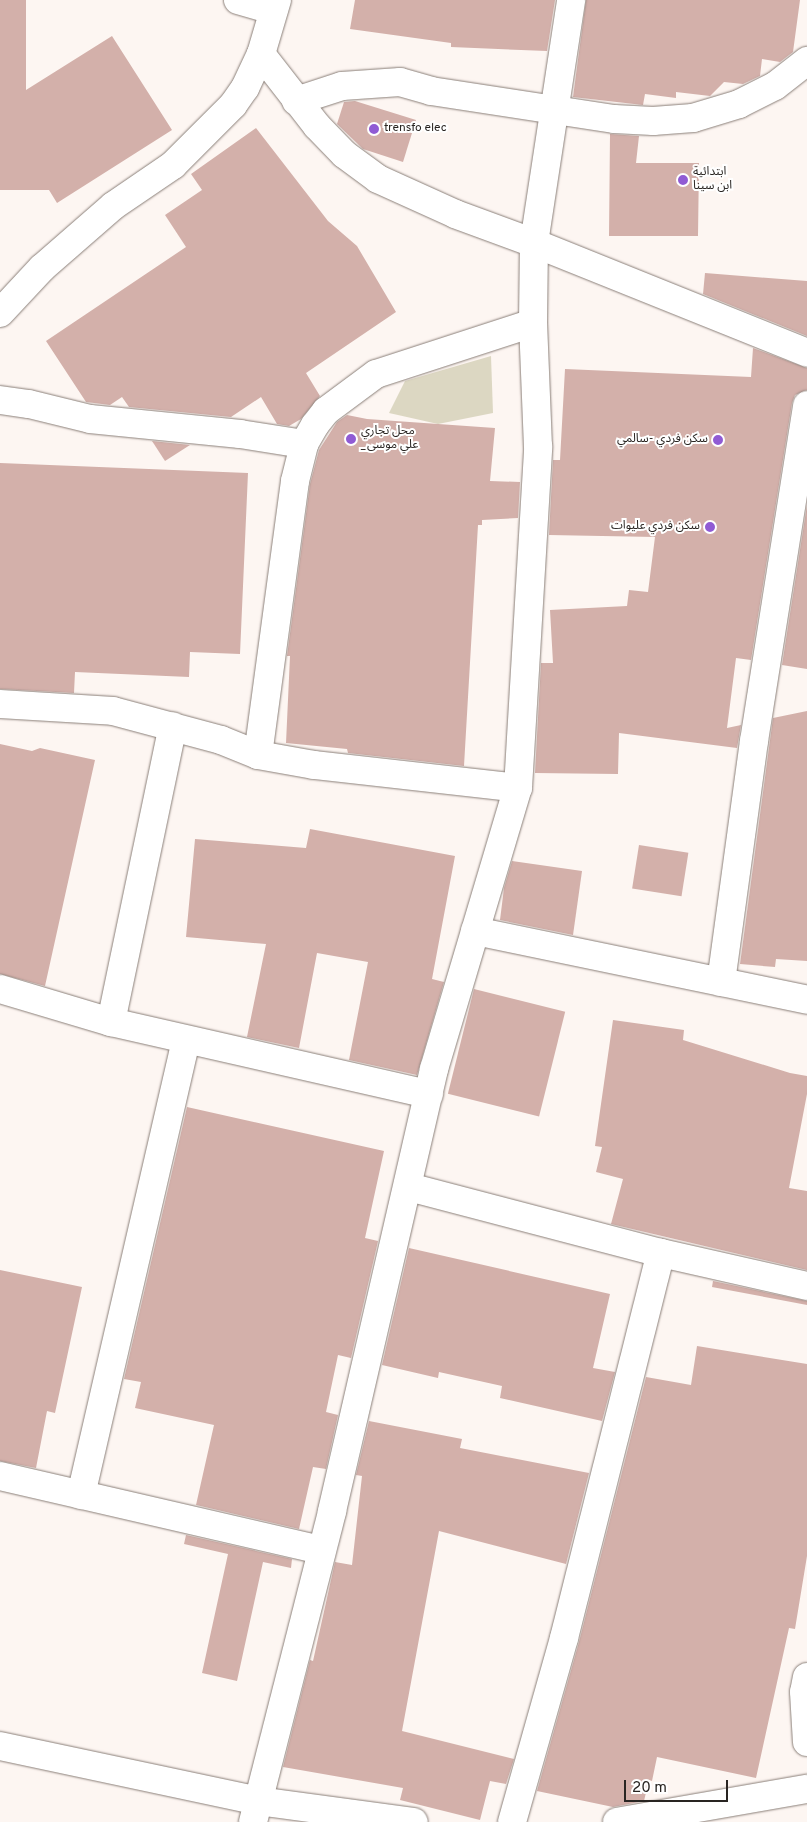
<!DOCTYPE html>
<meta charset="utf-8">
<style>
body{margin:0}
#map{position:relative;width:807px;height:1822px;overflow:hidden;background:#fdf6f2;font-family:Overpass,"Noto Sans Arabic",sans-serif}
div>[style]{position:absolute}
.green>*{inset:0;background:#dcd7c2}
.building>*{inset:0;background:#d3b0aa;transform-origin:0 0}
.roads{filter:drop-shadow(0 0 1px #8a7f78) drop-shadow(0 0 1px #8a7f78)}
.minor>*{height:28px;margin:-14px;padding:0 14px;transform-origin:14px;border-radius:14px;background:#fff}
.dots>*{width:14px;height:14px;translate:-50% -50%;box-sizing:border-box;border:2px solid #fff;border-radius:50%}
span{translate:-50% -50%;white-space:nowrap;text-align:center;line-height:1.15;-webkit-text-stroke:4px #fff;paint-order:stroke}
.poi-label{font-size:12px;color:#292522}
.left{translate:0 -50%;text-align:left}
.right{translate:-100% -50%;text-align:right}
.scale{position:absolute;left:624px;top:1780px;width:104px;height:22px;box-sizing:border-box;border:2px solid #292522;border-top:0;padding-left:6px;font-size:15px;line-height:18px;white-space:nowrap;color:#292522;-webkit-text-stroke:4px #fff;paint-order:stroke}
</style>
<div id="map">
<div class="green">
<i style="clip-path:polygon(491px 356px,493px 413px,438px 424px,389px 413px,405px 381px)"></i>
</div>
<div class="building">
<i style="clip-path:polygon(0 0,26px 0,26px 90px,112px 36px,172px 130px,57px 203px,49px 190px,0 190px)"></i>
<i style="clip-path:polygon(355px 0,555px 0,547px 51px,451px 47px,451px 43px,350px 29px)"></i>
<i style="clip-path:polygon(586px 0,800px 0,793px 52px,780px 62px,762px 59px,760px 76px,743px 84px,724px 82px,710px 96px,676px 92px,676px 98px,645px 94px,643px 105px,573px 97px)"></i>
<i style="clip-path:polygon(355px 101px,416px 120px,403px 162px,363px 149px,337px 124px,344px 102px)"></i>
<i style="clip-path:polygon(256px 128px,328px 221px,357px 246px,396px 312px,306px 373px,320px 396px,301px 419px,289px 426px,277px 424px,261px 397px,231px 417px,129px 407px,122px 397px,110px 405px,86px 402px,46px 341px,186px 247px,165px 215px,202px 190px,191px 174px)"></i>
<i style="clip-path:polygon(610px 134px,639px 136px,636px 163px,699px 163px,698px 236px,609px 236px)"></i>
<i style="clip-path:polygon(705px 273px,807px 281px,807px 336px,703px 294px)"></i>
<i style="clip-path:polygon(753px 348px,807px 368px,807px 390px,795px 395px,792px 403px,751px 660px,736px 658px,727px 728px,741px 725px,737px 748px,619px 733px,618px 774px,535px 773px,541px 663px,553px 663px,550px 610px,627px 606px,629px 590px,648px 592px,655px 537px,549px 535px,553px 460px,560px 460px,565px 369px,751px 377px)"></i>
<i style="clip-path:polygon(347px 415px,367px 419px,495px 428px,490px 481px,520px 482px,518px 518px,482px 520px,482px 525px,478px 525px,464px 766px,348px 753px,347px 749px,286px 743px,290px 656px,287px 656px,310px 484px,319px 450px,337px 422px)"></i>
<i style="clip-path:polygon(152px 441px,190px 445px,165px 461px)"></i>
<i style="clip-path:polygon(0 463px,248px 473px,240px 654px,190px 652px,189px 677px,75px 672px,74px 693px,0 689px)"></i>
<i style="clip-path:polygon(807px 505px,807px 669px,782px 665px)"></i>
<i style="clip-path:polygon(807px 711px,807px 961px,776px 959px,775px 967px,740px 964px,773px 718px)"></i>
<i style="clip-path:polygon(0 744px,32px 751px,40px 748px,95px 760px,45px 986px,0 974px)"></i>
<i style="clip-path:polygon(310px 829px,455px 856px,432px 979px,444px 982px,417px 1075px,349px 1060px,368px 962px,317px 953px,299px 1048px,247px 1037px,266px 944px,186px 937px,195px 839px,306px 848px)"></i>
<i style="left:639px;top:845px;width:50px;height:44px;rotate:9deg"></i>
<i style="clip-path:polygon(512px 861px,582px 871px,573px 935px,500px 920px,504px 888px)"></i>
<i style="left:474px;top:989px;width:94px;height:108px;rotate:14deg"></i>
<i style="clip-path:polygon(613px 1020px,684px 1030px,683px 1040px,790px 1073px,807px 1076px,807px 1094px,789px 1188px,807px 1191px,807px 1270px,611px 1224px,623px 1179px,596px 1172px,602px 1147px,595px 1146px)"></i>
<i style="clip-path:polygon(187px 1107px,384px 1151px,365px 1238px,378px 1241px,351px 1358px,338px 1355px,326px 1412px,338px 1415px,326px 1469px,313px 1467px,299px 1529px,192px 1504px,196px 1505px,214px 1425px,135px 1408px,141px 1382px,124px 1379px)"></i>
<i style="clip-path:polygon(409px 1248px,610px 1294px,593px 1368px,615px 1372px,602px 1421px,500px 1398px,502px 1386px,439px 1372px,438px 1378px,382px 1365px)"></i>
<i style="clip-path:polygon(0 1270px,82px 1287px,55px 1413px,47px 1411px,36px 1468px,0 1461px)"></i>
<i style="clip-path:polygon(713px 1281px,807px 1301px,807px 1305px,712px 1287px)"></i>
<i style="clip-path:polygon(697px 1346px,807px 1364px,807px 1556px,795px 1629px,789px 1628px,756px 1778px,657px 1757px,652px 1781px,649px 1780px,644px 1801px,613px 1807px,537px 1791px,579px 1642px,646px 1377px,691px 1385px)"></i>
<i style="clip-path:polygon(369px 1421px,462px 1439px,460px 1448px,589px 1473px,566px 1564px,439px 1531px,402px 1731px,514px 1759px,506px 1784px,490px 1781px,480px 1820px,400px 1800px,403px 1788px,283px 1767px,310px 1660px,313px 1661px,335px 1562px,352px 1565px,362px 1476px,356px 1475px)"></i>
<i style="clip-path:polygon(186px 1535px,292px 1559px,291px 1568px,263px 1562px,237px 1681px,202px 1673px,228px 1554px,184px 1544px)"></i>
</div>
<div class="roads">
<div class="minor">
<i style="left:238px;top:0;width:37px;rotate:16deg"></i>
<i style="left:261px;top:54px;width:91px;rotate:52.1deg"></i>
<i style="left:317px;top:126px;width:39px;rotate:46deg"></i>
<i style="left:344px;top:154px;width:42px;rotate:36.3deg"></i>
<i style="left:378px;top:179px;width:85px;rotate:24.4deg"></i>
<i style="left:455px;top:214px;width:84px;rotate:20.2deg"></i>
<i style="left:534px;top:243px;width:294px;rotate:21.9deg"></i>
<i style="left:296px;top:101px;width:48px;rotate:-18.1deg"></i>
<i style="left:342px;top:86px;width:58px;rotate:-3.9deg"></i>
<i style="left:400px;top:82px;width:32px;rotate:16deg"></i>
<i style="left:431px;top:91px;width:185px;rotate:8.7deg"></i>
<i style="left:614px;top:119px;width:39px;rotate:3deg"></i>
<i style="left:653px;top:121px;width:40px;rotate:-4.3deg"></i>
<i style="left:693px;top:118px;width:48px;rotate:-16.9deg"></i>
<i style="left:739px;top:104px;width:40px;rotate:-26.6deg"></i>
<i style="left:775px;top:86px;width:41px;rotate:-38deg"></i>
<i style="left:0;top:313px;width:62px;rotate:-47deg"></i>
<i style="left:42px;top:268px;width:94px;rotate:-41.1deg"></i>
<i style="left:113px;top:206px;width:73px;rotate:-34.3deg"></i>
<i style="left:173px;top:165px;width:85px;rotate:-45deg"></i>
<i style="left:233px;top:105px;width:21px;rotate:-55deg"></i>
<i style="left:245px;top:88px;width:38px;rotate:-65deg"></i>
<i style="left:261px;top:54px;width:56px;rotate:-73.5deg"></i>
<i style="left:0;top:400px;width:29px;rotate:8deg"></i>
<i style="left:29px;top:404px;width:63px;rotate:13.8deg"></i>
<i style="left:90px;top:419px;width:151px;rotate:5.7deg"></i>
<i style="left:240px;top:434px;width:65px;rotate:8.9deg"></i>
<i style="left:0;top:704px;width:113px;rotate:3.5deg"></i>
<i style="left:113px;top:711px;width:112px;rotate:15deg"></i>
<i style="left:221px;top:740px;width:40px;rotate:22deg"></i>
<i style="left:258px;top:755px;width:57px;rotate:10.1deg"></i>
<i style="left:314px;top:765px;width:205px;rotate:6.4deg"></i>
<i style="left:258px;top:755px;width:276px;rotate:-82.3deg"></i>
<i style="left:295px;top:481px;width:38px;rotate:-76deg"></i>
<i style="left:304px;top:444px;width:22px;rotate:-60deg"></i>
<i style="left:315px;top:425px;width:18px;rotate:-52deg"></i>
<i style="left:326px;top:411px;width:62px;rotate:-36.5deg"></i>
<i style="left:376px;top:374px;width:165px;rotate:-18deg"></i>
<i style="left:475px;top:931px;width:339px;rotate:11.7deg"></i>
<i style="left:721px;top:982px;width:243px;rotate:-82.2deg"></i>
<i style="left:754px;top:741px;width:340px;rotate:-81deg"></i>
<i style="left:0;top:989px;width:116px;rotate:16.6deg"></i>
<i style="left:111px;top:1022px;width:326px;rotate:12.8deg"></i>
<i style="left:111px;top:1022px;width:302px;rotate:-78.2deg"></i>
<i style="left:409px;top:1187px;width:260px;rotate:14.7deg"></i>
<i style="left:661px;top:1253px;width:150px;rotate:12.7deg"></i>
<i style="left:0;top:1476px;width:329px;rotate:13deg"></i>
<i style="left:81px;top:1495px;width:466px;rotate:-77deg"></i>
<i style="left:807px;top:1677px;width:15px;rotate:101deg"></i>
<i style="left:804px;top:1692px;width:50px;rotate:86.6deg"></i>
<i style="left:0;top:1746px;width:264px;rotate:12deg"></i>
<i style="left:258px;top:1801px;width:157px;rotate:7.7deg"></i>
<i style="left:253px;top:1822px;width:321px;rotate:-75.7deg"></i>
<i style="left:332px;top:1511px;width:454px;rotate:-77deg"></i>
<i style="left:434px;top:1069px;width:293px;rotate:-73.4deg"></i>
<i style="left:518px;top:788px;width:342px;rotate:-86.6deg"></i>
<i style="left:538px;top:447px;width:124px;rotate:-92.3deg"></i>
<i style="left:533px;top:323px;width:80px;rotate:-89.3deg"></i>
<i style="left:534px;top:243px;width:246px;rotate:-81.3deg"></i>
<i style="left:512px;top:1822px;width:191px;rotate:-74.2deg"></i>
<i style="left:564px;top:1638px;width:397px;rotate:-75.9deg"></i>
<i style="left:617px;top:1822px;width:193px;rotate:-9.9deg"></i>
</div>
</div>
<div class="dots">
<i style="left:374px;top:129px;background:#905bd4"></i>
<i style="left:683px;top:180px;background:#905bd4"></i>
<i style="left:351px;top:439px;background:#905bd4"></i>
<i style="left:718px;top:440px;background:#905bd4"></i>
<i style="left:710px;top:527px;background:#905bd4"></i>
</div>
<div class="poi-label">
<span class="left" style="left:384px;top:129px">trensfo elec</span>
<span class="left" style="left:693px;top:180px">ابتدائية<br>ابن سينا</span>
<span class="left" style="left:361px;top:439px">محل تجاري<br>_علي موسى</span>
<span class="right" style="left:708px;top:440px">سكن فردي -سالمي</span>
<span class="right" style="left:700px;top:527px">سكن فردي عليوات</span>
</div>
<div class="scale">20 m</div>
</div>
